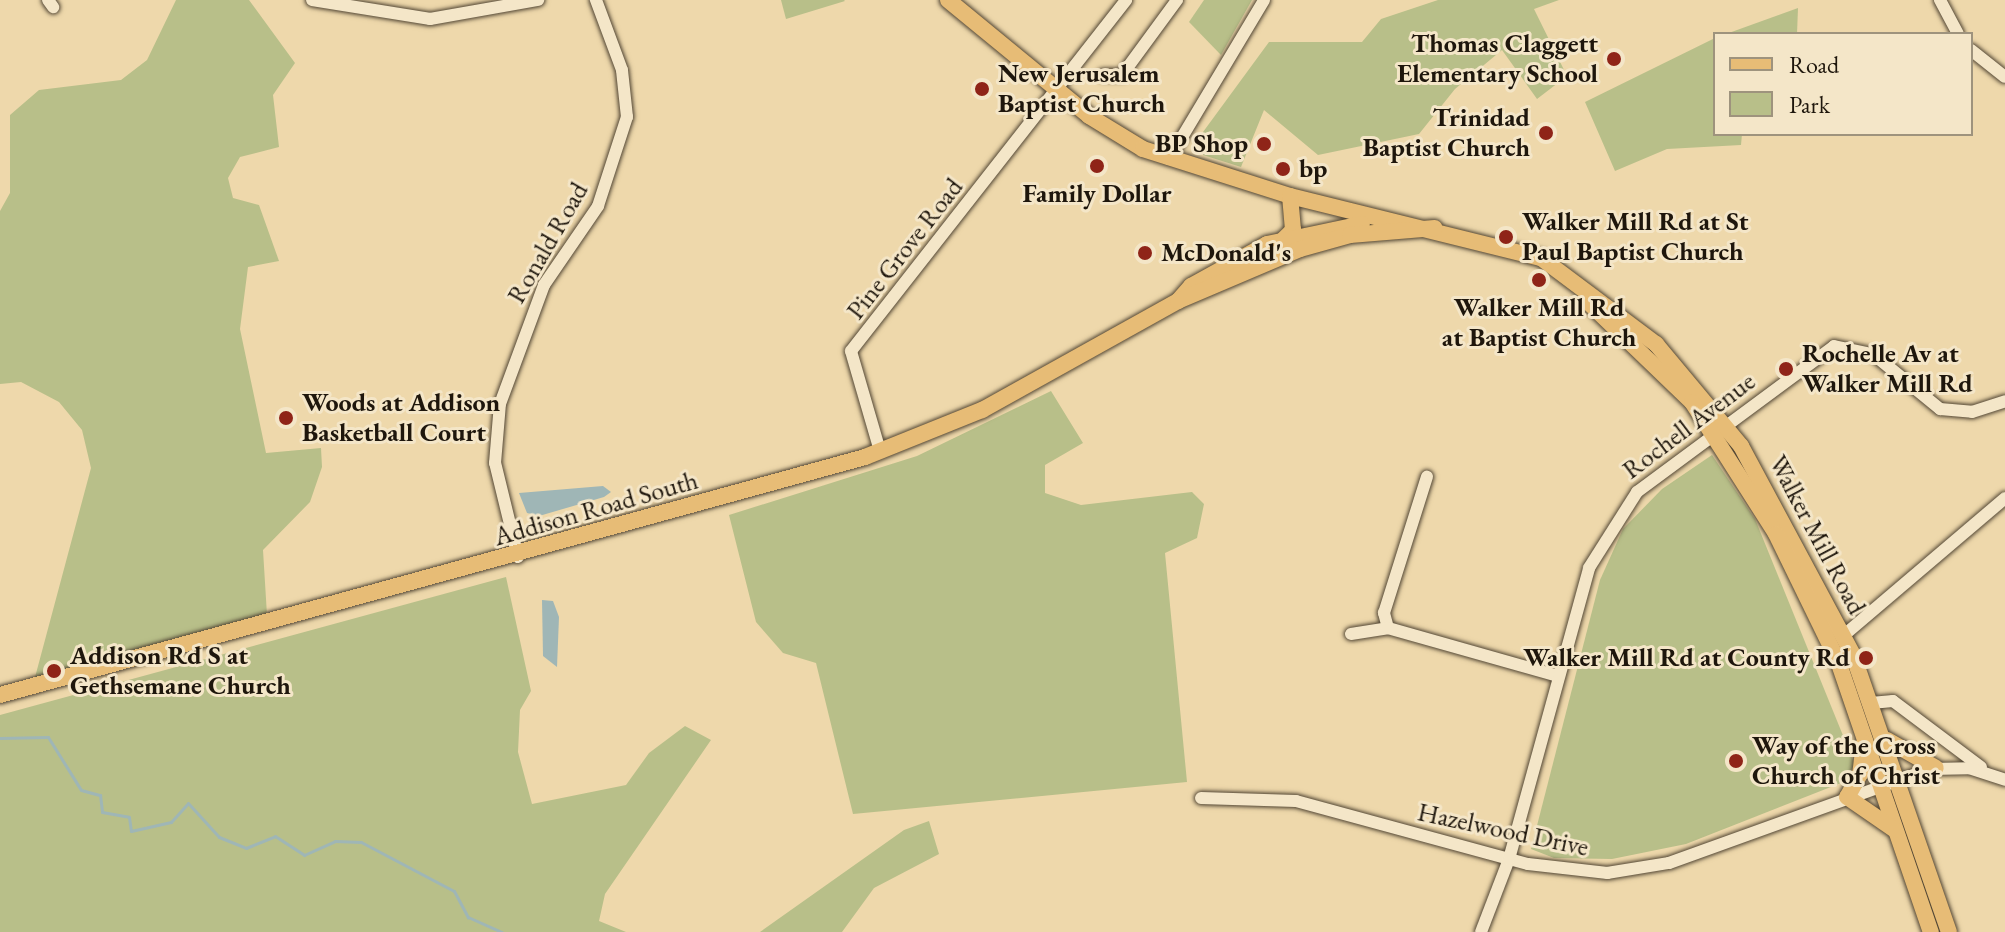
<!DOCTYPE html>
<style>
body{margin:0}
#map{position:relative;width:2005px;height:932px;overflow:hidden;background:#eed8ab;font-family:"EB Garamond",serif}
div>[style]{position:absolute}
.green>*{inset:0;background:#b8bf89}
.water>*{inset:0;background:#9fb6b6}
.stream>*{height:3px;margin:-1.5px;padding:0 1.5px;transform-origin:1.5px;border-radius:1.5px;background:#9fb6b6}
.roads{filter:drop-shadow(0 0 2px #524634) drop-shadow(0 0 2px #524634)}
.minor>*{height:12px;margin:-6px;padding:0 6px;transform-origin:6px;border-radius:6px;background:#f4e6c8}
.major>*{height:16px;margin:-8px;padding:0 8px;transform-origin:8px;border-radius:8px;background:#e7bc76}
.dots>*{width:22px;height:22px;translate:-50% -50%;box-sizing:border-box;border:4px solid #f4e6c8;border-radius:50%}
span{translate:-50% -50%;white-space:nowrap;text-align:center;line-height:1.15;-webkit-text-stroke:6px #f4e6c8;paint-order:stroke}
.poi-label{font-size:26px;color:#1e160c;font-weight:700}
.right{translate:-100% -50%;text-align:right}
.left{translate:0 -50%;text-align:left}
.street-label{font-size:26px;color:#1e160c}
.legend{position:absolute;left:1713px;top:32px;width:260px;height:104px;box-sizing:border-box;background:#f4e6c8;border:2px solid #9e937d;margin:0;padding:10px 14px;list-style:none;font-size:24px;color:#1e160c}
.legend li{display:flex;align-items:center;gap:16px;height:40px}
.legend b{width:40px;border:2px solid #9e937d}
</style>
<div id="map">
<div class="green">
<i style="clip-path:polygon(176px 0,249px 0,295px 63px,273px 95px,279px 147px,240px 157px,228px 178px,233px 198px,259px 205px,279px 261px,248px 267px,240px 329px,266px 453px,321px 448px,322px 467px,310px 502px,263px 550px,267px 615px,34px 681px,91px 468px,82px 430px,59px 402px,21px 382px,0 384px,0 211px,10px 193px,10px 115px,39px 90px,121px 80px,147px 60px)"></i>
<i style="clip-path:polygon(781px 0,844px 0,845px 1px,786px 19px)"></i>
<i style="clip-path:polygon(1204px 0,1252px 0,1221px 55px,1189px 22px)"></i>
<i style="clip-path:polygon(1438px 0,1559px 0,1534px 9px,1567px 76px,1537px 99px,1502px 50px,1455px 89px,1419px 134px,1318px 155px,1264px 110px,1241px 167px,1203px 155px,1203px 132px,1269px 42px,1362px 42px,1381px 19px)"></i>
<i style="clip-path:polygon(1798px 8px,1797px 34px,1726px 34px)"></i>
<i style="clip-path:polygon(1715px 38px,1715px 134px,1742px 134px,1741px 145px,1667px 149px,1615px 171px,1585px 102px)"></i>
<i style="clip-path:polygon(1051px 391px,1083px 443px,1045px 465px,1045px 493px,1081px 505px,1192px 492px,1204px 504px,1197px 538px,1165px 553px,1187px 782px,853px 814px,816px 663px,783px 653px,756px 622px,729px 515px,917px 456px)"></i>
<i style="clip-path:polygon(1712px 455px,1755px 519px,1855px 765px,1841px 783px,1686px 844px,1612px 859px,1554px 858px,1531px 849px,1600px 580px,1623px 529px,1662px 489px)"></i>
<i style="clip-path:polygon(506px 577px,531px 691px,520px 710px,518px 752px,532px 804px,626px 785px,649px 753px,685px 726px,711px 740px,605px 894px,599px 921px,626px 932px,0 932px,0 715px)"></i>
<i style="clip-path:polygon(929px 821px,939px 854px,874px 888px,842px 932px,760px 932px,904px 830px)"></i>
</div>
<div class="water">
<i style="clip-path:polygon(603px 486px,611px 492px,604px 497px,539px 516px,527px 513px,519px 493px)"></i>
<i style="clip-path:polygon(542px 600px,553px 601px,559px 617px,557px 667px,543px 656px)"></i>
</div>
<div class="stream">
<i style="left:0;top:738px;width:48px;rotate:-1.2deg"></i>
<i style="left:48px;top:737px;width:62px;rotate:58.1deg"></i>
<i style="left:81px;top:790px;width:20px;rotate:15deg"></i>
<i style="left:100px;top:795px;width:17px;rotate:83deg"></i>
<i style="left:102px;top:812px;width:27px;rotate:10deg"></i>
<i style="left:129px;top:817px;width:14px;rotate:82deg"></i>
<i style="left:131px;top:831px;width:41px;rotate:-12.7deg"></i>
<i style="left:171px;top:822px;width:25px;rotate:-48deg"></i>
<i style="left:188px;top:803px;width:46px;rotate:47.6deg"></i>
<i style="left:219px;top:837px;width:29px;rotate:22deg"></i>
<i style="left:246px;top:848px;width:31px;rotate:-22deg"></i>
<i style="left:275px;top:836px;width:35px;rotate:33deg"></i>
<i style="left:304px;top:855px;width:34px;rotate:-24deg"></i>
<i style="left:335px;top:841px;width:26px;rotate:2deg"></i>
<i style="left:361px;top:842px;width:105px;rotate:27.8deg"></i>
<i style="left:454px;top:891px;width:30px;rotate:62deg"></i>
<i style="left:468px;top:917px;width:37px;rotate:24deg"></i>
</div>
<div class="roads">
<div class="minor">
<i style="left:48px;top:0;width:9px;rotate:54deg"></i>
<i style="left:312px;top:0;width:120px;rotate:9.1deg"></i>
<i style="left:430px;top:19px;width:110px;rotate:-10deg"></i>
<i style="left:1940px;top:0;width:38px;rotate:62deg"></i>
<i style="left:1971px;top:50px;width:43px;rotate:38.5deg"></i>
<i style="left:1103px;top:75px;width:19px"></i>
<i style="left:1122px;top:75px;width:93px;rotate:-53.7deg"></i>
<i style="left:1169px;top:159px;width:185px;rotate:-59.1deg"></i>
<i style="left:880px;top:451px;width:104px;rotate:-106.2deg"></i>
<i style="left:851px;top:351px;width:446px;rotate:-51.9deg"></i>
<i style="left:518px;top:557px;width:97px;rotate:-103.7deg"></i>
<i style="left:495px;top:463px;width:59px;rotate:-85.2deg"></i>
<i style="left:500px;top:404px;width:127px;rotate:-69.7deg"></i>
<i style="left:544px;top:285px;width:96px;rotate:-55.6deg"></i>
<i style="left:598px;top:206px;width:94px;rotate:-72deg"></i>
<i style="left:627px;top:117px;width:47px;rotate:-96.1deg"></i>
<i style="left:622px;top:70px;width:75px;rotate:-110.4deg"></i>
<i style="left:1388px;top:628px;width:16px;rotate:-105deg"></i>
<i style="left:1384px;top:613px;width:143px;rotate:-72.5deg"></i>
<i style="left:1351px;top:634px;width:37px;rotate:-9deg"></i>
<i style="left:1388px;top:628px;width:177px;rotate:15.8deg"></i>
<i style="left:1843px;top:636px;width:213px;rotate:-40.4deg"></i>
<i style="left:1871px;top:703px;width:22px;rotate:-5deg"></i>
<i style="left:1893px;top:701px;width:110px;rotate:36.9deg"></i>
<i style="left:1201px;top:798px;width:95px;rotate:1.8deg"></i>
<i style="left:1296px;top:801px;width:240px;rotate:15.2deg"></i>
<i style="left:1528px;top:864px;width:80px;rotate:6.5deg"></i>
<i style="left:1607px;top:873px;width:63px;rotate:-9.2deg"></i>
<i style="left:1669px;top:863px;width:277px;rotate:-19.8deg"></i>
<i style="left:1930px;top:769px;width:39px;rotate:-1deg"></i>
<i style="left:1969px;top:768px;width:38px;rotate:18deg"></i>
<i style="left:1481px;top:932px;width:78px;rotate:-69deg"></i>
<i style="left:1509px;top:859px;width:302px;rotate:-74.6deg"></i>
<i style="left:1589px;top:568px;width:90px;rotate:-57.7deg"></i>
<i style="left:1637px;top:492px;width:245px;rotate:-36.5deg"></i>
<i style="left:1834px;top:346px;width:40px;rotate:12deg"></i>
<i style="left:1873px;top:354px;width:87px;rotate:39.4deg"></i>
<i style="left:1940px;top:409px;width:32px;rotate:5deg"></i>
<i style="left:1972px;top:412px;width:35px;rotate:-18deg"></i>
</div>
<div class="major">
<i style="left:948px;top:0;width:183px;rotate:39.4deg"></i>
<i style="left:1089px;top:116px;width:63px;rotate:31.4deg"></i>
<i style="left:1143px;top:149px;width:154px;rotate:17.7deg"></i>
<i style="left:1290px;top:196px;width:259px;rotate:13.9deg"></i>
<i style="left:1541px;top:258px;width:144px;rotate:36.8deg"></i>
<i style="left:1656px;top:344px;width:133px;rotate:50.2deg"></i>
<i style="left:1741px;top:446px;width:237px;rotate:61.8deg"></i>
<i style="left:1853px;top:655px;width:293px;rotate:70.9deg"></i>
<i style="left:1284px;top:239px;width:13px;rotate:-45deg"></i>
<i style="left:1293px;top:230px;width:34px;rotate:-95deg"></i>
<i style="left:1178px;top:301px;width:20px;rotate:-49deg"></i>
<i style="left:1191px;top:286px;width:87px;rotate:-28.9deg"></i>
<i style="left:1267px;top:244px;width:97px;rotate:-11.9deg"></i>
<i style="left:1587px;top:301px;width:146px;rotate:43.9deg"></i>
<i style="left:1692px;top:402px;width:156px;rotate:57.5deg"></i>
<i style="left:1776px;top:534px;width:141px;rotate:64deg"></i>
<i style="left:1838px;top:661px;width:287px;rotate:71.1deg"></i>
<i style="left:0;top:695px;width:897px;rotate:-15.38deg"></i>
<i style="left:865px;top:457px;width:126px;rotate:-21.9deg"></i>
<i style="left:982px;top:410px;width:224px;rotate:-29.1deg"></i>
<i style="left:1178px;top:301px;width:133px;rotate:-23.1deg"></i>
<i style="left:1300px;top:249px;width:52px;rotate:-15.6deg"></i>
<i style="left:1350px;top:235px;width:85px;rotate:-4.7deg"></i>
<i style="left:1887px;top:740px;width:56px;rotate:29.7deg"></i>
<i style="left:1864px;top:743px;width:31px;rotate:97deg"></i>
<i style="left:1860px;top:774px;width:26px;rotate:119deg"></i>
<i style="left:1847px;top:797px;width:58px;rotate:34.5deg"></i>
</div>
</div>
<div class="dots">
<i style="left:1614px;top:59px;background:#8f2418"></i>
<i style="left:982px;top:89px;background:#8f2418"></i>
<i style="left:1546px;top:133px;background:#8f2418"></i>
<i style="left:1264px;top:144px;background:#8f2418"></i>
<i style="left:1097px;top:166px;background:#8f2418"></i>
<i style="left:1283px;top:169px;background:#8f2418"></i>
<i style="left:1506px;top:237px;background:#8f2418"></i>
<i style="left:1145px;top:253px;background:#8f2418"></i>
<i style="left:1539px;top:280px;background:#8f2418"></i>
<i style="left:1786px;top:369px;background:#8f2418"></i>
<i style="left:286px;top:418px;background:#8f2418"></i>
<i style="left:1866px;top:658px;background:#8f2418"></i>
<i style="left:54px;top:671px;background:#8f2418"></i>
<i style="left:1736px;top:761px;background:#8f2418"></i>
</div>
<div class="poi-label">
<span class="right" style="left:1598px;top:59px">Thomas Claggett<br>Elementary School</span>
<span class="left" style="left:998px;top:89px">New Jerusalem<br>Baptist Church</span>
<span class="right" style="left:1530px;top:133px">Trinidad<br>Baptist Church</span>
<span class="right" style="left:1248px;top:144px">BP Shop</span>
<span class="left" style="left:1299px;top:169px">bp</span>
<span style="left:1097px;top:194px">Family Dollar</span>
<span class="left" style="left:1522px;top:237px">Walker Mill Rd at St<br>Paul Baptist Church</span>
<span class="left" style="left:1161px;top:253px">McDonald's</span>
<span style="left:1539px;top:323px">Walker Mill Rd<br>at Baptist Church</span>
<span class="left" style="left:1802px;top:369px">Rochelle Av at<br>Walker Mill Rd</span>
<span class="left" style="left:302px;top:418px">Woods at Addison<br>Basketball Court</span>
<span class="left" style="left:70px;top:671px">Addison Rd S at<br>Gethsemane Church</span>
<span class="right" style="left:1850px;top:658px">Walker Mill Rd at County Rd</span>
<span class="left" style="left:1752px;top:761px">Way of the Cross<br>Church of Christ</span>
</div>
<div class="street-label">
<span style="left:548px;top:243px;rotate:-60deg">Ronald Road</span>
<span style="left:905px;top:249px;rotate:-52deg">Pine Grove Road</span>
<span style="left:1689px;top:426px;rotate:-37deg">Rochell Avenue</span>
<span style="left:596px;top:509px;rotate:-16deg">Addison Road South</span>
<span style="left:1817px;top:535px;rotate:62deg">Walker Mill Road</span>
<span style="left:1503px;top:830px;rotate:12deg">Hazelwood Drive</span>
</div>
<ul class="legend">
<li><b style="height:10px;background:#e7bc76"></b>Road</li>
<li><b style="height:22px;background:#b8bf89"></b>Park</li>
</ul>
</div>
